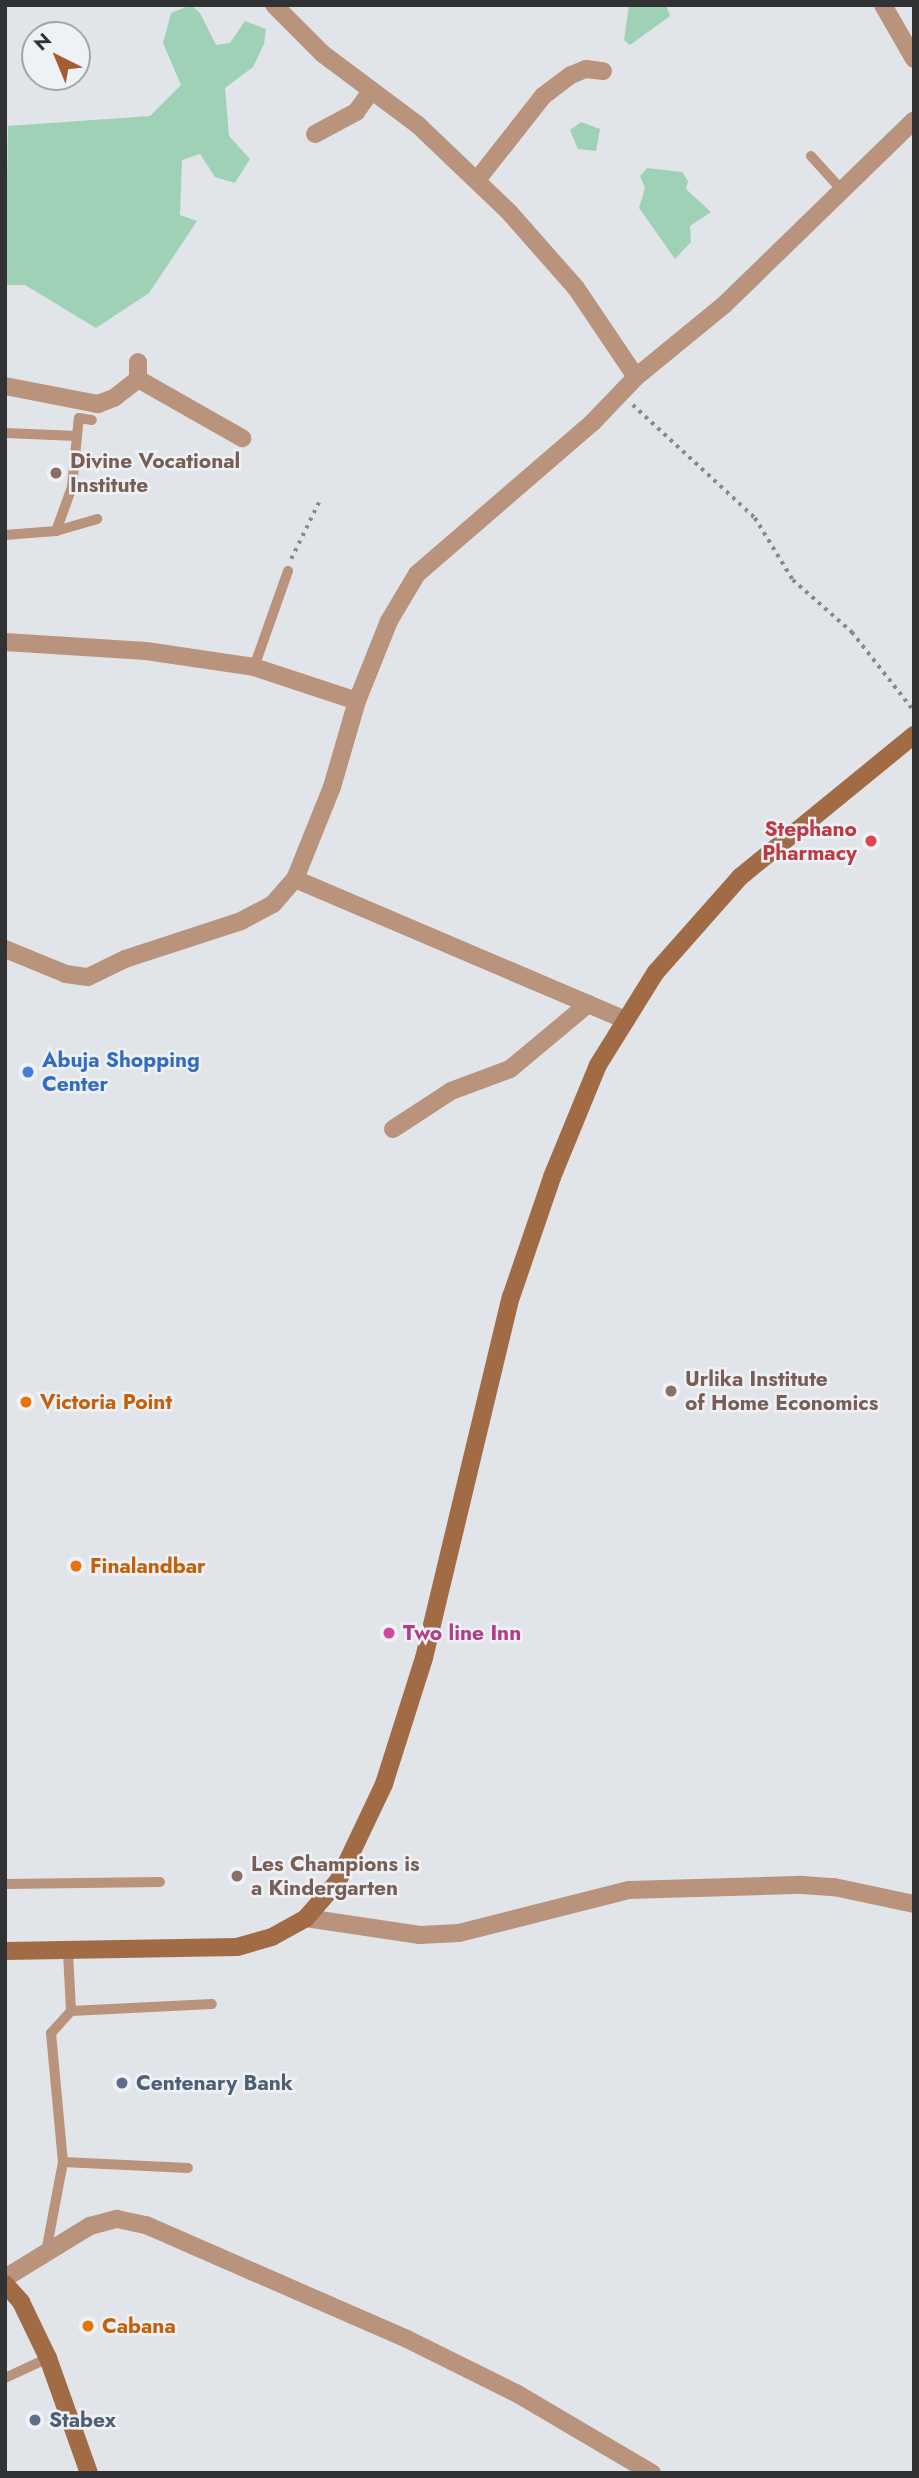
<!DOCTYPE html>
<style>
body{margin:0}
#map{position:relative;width:919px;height:2478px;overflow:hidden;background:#e1e5e9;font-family:Jost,sans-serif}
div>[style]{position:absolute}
.green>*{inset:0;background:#9ed1b6}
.path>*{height:3.5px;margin-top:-1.75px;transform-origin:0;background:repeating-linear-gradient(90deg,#878a8d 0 3.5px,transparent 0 8.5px)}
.lane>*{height:10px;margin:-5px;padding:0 5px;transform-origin:5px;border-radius:5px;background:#b9937b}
.street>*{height:18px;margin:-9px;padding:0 9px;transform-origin:9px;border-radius:9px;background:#b9937b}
.secondary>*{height:18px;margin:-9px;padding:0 9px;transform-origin:9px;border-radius:9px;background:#a16b46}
.dots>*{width:19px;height:19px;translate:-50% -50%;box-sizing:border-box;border:4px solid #eef2f7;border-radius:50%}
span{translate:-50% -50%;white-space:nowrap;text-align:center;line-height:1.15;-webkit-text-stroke:5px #eef2f7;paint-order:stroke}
.education-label{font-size:21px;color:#785e54;font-weight:700}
.left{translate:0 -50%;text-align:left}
.health-label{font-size:21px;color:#be3a42;font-weight:700}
.right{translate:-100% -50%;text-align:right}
.shop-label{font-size:21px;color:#366cbe;font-weight:700}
.food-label{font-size:21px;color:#c56008;font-weight:700}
.hotel-label{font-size:21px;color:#b23c85;font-weight:700}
.service-label{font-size:21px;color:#4e5e75;font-weight:700}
.frame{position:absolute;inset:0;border:7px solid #303234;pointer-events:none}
.north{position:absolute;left:21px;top:21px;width:70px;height:70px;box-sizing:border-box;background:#eef2f7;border:2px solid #a2a5a9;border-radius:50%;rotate:317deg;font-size:19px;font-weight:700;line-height:28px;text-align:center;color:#303234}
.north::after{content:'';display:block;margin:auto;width:24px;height:32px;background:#a35d31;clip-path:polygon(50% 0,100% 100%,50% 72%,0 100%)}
</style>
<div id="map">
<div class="green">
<i style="clip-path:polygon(191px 5px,200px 13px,216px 45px,230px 43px,245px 21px,266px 29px,264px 44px,253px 67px,225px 88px,229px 136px,250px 159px,235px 183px,215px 177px,200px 154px,182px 160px,180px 215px,197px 221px,149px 293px,96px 328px,25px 285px,5px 285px,8px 126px,150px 116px,181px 85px,163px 43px,171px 13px)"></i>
<i style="clip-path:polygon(629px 5px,666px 5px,670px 16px,630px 45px,624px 40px)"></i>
<i style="clip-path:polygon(581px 122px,600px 129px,596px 151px,578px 149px,570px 130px)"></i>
<i style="clip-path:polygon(647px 168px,682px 172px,688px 181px,686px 189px,711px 212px,690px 226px,691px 242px,675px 259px,639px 208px,645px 188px,640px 176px)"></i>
</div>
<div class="path">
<i style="left:633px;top:405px;width:166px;rotate:42.8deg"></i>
<i style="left:755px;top:518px;width:73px;rotate:58.5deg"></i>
<i style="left:793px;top:580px;width:79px;rotate:41.4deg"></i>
<i style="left:852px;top:632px;width:100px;rotate:51.9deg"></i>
<i style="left:291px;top:559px;width:68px;rotate:-63.8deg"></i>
</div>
<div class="lane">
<i style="left:811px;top:156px;width:43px;rotate:47.8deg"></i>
<i style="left:5px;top:433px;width:72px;rotate:2.4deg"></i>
<i style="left:77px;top:436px;width:18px;rotate:-84deg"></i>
<i style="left:79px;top:418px;width:13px;rotate:9deg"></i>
<i style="left:56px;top:531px;width:47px;rotate:-70deg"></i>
<i style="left:72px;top:487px;width:51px;rotate:-84.4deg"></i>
<i style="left:5px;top:535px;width:51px;rotate:-4.5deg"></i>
<i style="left:56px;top:531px;width:43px;rotate:-16.3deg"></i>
<i style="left:254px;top:667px;width:102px;rotate:-70.5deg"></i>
<i style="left:5px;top:1884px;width:155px;rotate:-0.7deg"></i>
<i style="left:68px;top:1953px;width:58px;rotate:87deg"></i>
<i style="left:71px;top:2011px;width:141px;rotate:-2.8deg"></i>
<i style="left:71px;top:2011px;width:30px;rotate:132deg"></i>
<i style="left:51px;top:2033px;width:130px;rotate:84.7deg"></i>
<i style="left:63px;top:2162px;width:125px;rotate:2.7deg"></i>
<i style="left:46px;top:2252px;width:92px;rotate:-79.3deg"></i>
<i style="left:5px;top:2378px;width:47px;rotate:-24.9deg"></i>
</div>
<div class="street">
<i style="left:274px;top:5px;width:69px;rotate:45deg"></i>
<i style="left:323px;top:54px;width:119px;rotate:36.8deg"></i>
<i style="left:418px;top:125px;width:126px;rotate:43.7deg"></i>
<i style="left:509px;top:212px;width:101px;rotate:48.6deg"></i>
<i style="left:576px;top:288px;width:107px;rotate:56deg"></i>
<i style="left:883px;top:5px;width:62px;rotate:60.1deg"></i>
<i style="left:315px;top:134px;width:47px;rotate:-28.2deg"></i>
<i style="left:356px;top:112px;width:26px;rotate:-54deg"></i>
<i style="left:477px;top:180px;width:107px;rotate:-51.8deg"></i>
<i style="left:543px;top:96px;width:35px;rotate:-37deg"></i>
<i style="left:571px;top:75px;width:16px;rotate:-22deg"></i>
<i style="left:586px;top:69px;width:17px;rotate:7deg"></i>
<i style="left:138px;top:379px;width:120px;rotate:29.6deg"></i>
<i style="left:5px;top:386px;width:95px;rotate:11deg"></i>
<i style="left:98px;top:404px;width:17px;rotate:-21deg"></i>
<i style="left:114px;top:398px;width:31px;rotate:-38deg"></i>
<i style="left:138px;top:379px;width:17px;rotate:-90deg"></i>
<i style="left:5px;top:642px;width:141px;rotate:3.7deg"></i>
<i style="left:146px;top:651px;width:109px;rotate:8.4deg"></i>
<i style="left:254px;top:667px;width:108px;rotate:18.3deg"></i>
<i style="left:295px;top:879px;width:360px;rotate:23.1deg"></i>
<i style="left:5px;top:949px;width:66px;rotate:22.3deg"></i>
<i style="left:66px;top:974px;width:22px;rotate:8deg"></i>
<i style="left:88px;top:977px;width:41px;rotate:-25.9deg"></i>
<i style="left:125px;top:959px;width:122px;rotate:-18.1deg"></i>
<i style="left:241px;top:921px;width:36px;rotate:-28deg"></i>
<i style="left:273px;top:904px;width:33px;rotate:-49deg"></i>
<i style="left:295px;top:879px;width:99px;rotate:-68.1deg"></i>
<i style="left:332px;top:787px;width:90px;rotate:-73.8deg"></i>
<i style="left:357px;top:701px;width:86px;rotate:-68.2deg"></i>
<i style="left:389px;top:621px;width:55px;rotate:-59.2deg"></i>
<i style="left:417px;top:574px;width:233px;rotate:-40.8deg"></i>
<i style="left:593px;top:422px;width:62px;rotate:-46.3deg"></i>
<i style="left:636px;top:377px;width:114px;rotate:-39.3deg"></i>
<i style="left:724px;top:305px;width:265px;rotate:-44.2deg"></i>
<i style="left:393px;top:1129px;width:69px;rotate:-33.2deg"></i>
<i style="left:451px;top:1091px;width:63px;rotate:-20.4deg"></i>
<i style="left:510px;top:1069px;width:102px;rotate:-39.8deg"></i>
<i style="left:306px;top:1918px;width:115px;rotate:8.5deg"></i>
<i style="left:420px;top:1935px;width:39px;rotate:-3deg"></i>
<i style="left:459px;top:1933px;width:175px;rotate:-14.2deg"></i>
<i style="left:629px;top:1890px;width:173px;rotate:-1.7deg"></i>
<i style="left:802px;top:1885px;width:32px;rotate:4deg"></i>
<i style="left:834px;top:1887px;width:82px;rotate:12deg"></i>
<i style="left:5px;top:2278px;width:100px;rotate:-31.5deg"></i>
<i style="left:90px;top:2226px;width:28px;rotate:-15deg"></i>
<i style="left:117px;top:2219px;width:30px;rotate:12deg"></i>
<i style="left:146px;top:2225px;width:285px;rotate:23.6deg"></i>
<i style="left:407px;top:2339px;width:122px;rotate:26.4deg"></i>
<i style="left:516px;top:2393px;width:158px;rotate:30.5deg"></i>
</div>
<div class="secondary">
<i style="left:5px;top:1951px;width:232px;rotate:-1deg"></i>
<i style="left:237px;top:1947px;width:36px;rotate:-16deg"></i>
<i style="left:272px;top:1937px;width:39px;rotate:-29deg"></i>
<i style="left:306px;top:1918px;width:49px;rotate:-49.1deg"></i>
<i style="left:338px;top:1881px;width:107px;rotate:-64.6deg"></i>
<i style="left:384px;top:1784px;width:132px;rotate:-72.4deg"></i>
<i style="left:424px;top:1658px;width:371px;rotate:-76.5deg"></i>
<i style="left:511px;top:1297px;width:127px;rotate:-71.1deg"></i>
<i style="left:552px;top:1177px;width:121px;rotate:-67.7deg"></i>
<i style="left:598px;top:1065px;width:110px;rotate:-58.1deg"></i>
<i style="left:656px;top:972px;width:127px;rotate:-48.5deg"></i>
<i style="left:740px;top:877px;width:225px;rotate:-39.2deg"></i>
<i style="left:5px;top:2284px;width:24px;rotate:48deg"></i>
<i style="left:21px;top:2302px;width:62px;rotate:64.3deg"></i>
<i style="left:48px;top:2358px;width:122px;rotate:70.4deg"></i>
</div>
<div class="dots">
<i style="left:56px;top:473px;background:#8d6e63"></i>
<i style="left:871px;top:841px;background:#e0444e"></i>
<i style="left:28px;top:1072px;background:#3f7fe0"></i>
<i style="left:671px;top:1391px;background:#8d6e63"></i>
<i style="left:26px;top:1402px;background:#e8710a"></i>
<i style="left:76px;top:1566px;background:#e8710a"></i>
<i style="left:389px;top:1633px;background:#d1479c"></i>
<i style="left:237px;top:1876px;background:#8d6e63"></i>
<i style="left:122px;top:2083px;background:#5c6f8a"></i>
<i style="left:88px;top:2326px;background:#e8710a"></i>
<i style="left:35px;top:2420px;background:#5c6f8a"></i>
</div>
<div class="education-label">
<span class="left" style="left:70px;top:473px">Divine Vocational<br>Institute</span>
<span class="left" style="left:685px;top:1391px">Urlika Institute<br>of Home Economics</span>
<span class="left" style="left:251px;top:1876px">Les Champions is<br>a Kindergarten</span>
</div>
<div class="health-label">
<span class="right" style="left:857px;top:841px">Stephano<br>Pharmacy</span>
</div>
<div class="shop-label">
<span class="left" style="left:42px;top:1072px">Abuja Shopping<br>Center</span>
</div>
<div class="food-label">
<span class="left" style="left:40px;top:1402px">Victoria Point</span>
<span class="left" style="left:90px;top:1566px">Finalandbar</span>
<span class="left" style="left:102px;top:2326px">Cabana</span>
</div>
<div class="hotel-label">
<span class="left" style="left:403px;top:1633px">Two line Inn</span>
</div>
<div class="service-label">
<span class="left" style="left:136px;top:2083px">Centenary Bank</span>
<span class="left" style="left:49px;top:2420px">Stabex</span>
</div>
<div class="frame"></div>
<div class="north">N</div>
</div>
